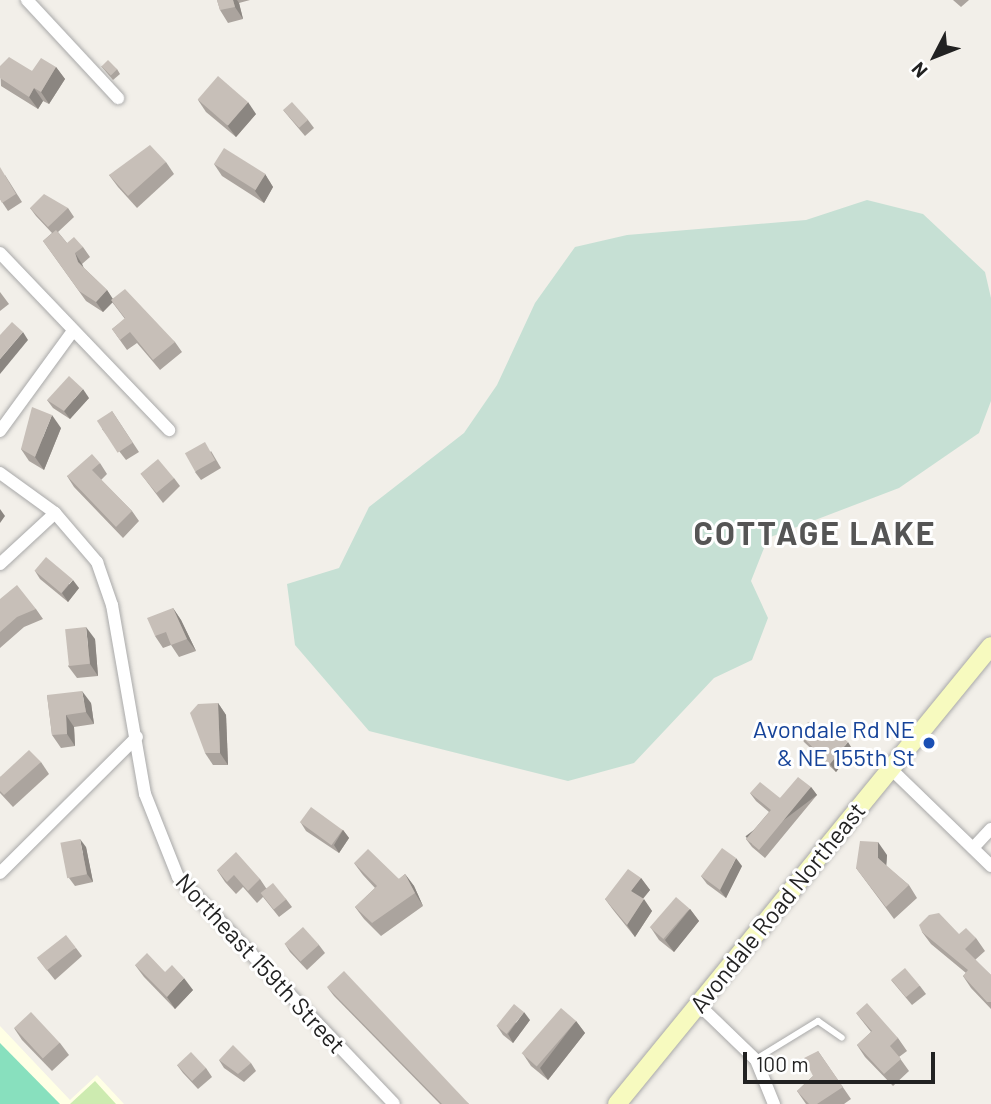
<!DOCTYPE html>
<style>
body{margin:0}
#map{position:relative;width:991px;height:1104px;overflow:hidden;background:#f2efe9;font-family:Barlow,sans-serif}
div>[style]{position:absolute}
.education>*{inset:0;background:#ffffe5}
.grass>*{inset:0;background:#cdebb0}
.wetland>*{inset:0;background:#c6e0d4}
.pitch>*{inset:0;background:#88e0be}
.roads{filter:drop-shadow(0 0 2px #a9a9a9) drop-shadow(0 0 2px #a9a9a9)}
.lane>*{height:6px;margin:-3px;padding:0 3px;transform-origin:3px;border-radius:3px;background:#fff}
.street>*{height:12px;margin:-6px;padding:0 6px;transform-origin:6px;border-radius:6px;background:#fff}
.secondary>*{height:18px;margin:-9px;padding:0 9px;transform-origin:9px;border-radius:9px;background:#f7fabf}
.wall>*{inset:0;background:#aba49e}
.shaded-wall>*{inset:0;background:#8b8681;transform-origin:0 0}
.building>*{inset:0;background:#c7bfb8;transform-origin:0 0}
.dots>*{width:19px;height:19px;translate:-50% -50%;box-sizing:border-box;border:4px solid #fff;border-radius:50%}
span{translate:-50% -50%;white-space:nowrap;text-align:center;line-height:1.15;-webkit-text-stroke:6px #fff;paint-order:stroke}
.transit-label{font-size:24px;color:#164399}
.right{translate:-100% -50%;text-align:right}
.street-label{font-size:24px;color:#222}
.district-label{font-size:32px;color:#555;font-weight:700;letter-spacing:2px}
.north{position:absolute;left:900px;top:21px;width:70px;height:70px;-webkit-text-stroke:5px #fff;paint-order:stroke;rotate:228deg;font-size:19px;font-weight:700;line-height:28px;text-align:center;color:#222}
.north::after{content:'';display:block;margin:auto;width:24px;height:32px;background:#222;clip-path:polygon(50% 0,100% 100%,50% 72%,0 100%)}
.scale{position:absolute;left:743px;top:1052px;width:192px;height:32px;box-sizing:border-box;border:4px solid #222;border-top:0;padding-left:9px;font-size:21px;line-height:24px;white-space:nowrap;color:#222;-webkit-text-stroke:5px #fff;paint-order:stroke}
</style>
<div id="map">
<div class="education">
<i style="clip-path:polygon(0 1026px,70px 1100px,97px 1075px,124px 1104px,0 1104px)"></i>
</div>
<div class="grass">
<i style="clip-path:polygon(95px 1081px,116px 1104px,70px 1104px)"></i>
</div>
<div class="wetland">
<i style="clip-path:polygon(867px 200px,923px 214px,985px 272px,991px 298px,991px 401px,979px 433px,899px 488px,768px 538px,751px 581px,768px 618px,752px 660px,714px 678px,634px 763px,568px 781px,369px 731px,295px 645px,287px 584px,339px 568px,369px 507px,464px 433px,497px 385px,535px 303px,575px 247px,627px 235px,806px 220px)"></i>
</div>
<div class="pitch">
<i style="clip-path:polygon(0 1043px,60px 1104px,0 1104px)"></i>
</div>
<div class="roads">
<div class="lane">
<i style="left:756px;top:1059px;width:73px;rotate:-31.5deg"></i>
<i style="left:818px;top:1021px;width:29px;rotate:35deg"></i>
</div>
<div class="street">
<i style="left:27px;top:0;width:134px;rotate:47.1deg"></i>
<i style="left:0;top:253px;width:245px;rotate:46.3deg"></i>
<i style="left:0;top:431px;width:124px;rotate:-53.9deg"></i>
<i style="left:0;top:473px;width:68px;rotate:36deg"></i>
<i style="left:55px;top:513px;width:65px;rotate:49.4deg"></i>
<i style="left:97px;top:562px;width:46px;rotate:70.8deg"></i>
<i style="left:112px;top:605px;width:192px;rotate:80.1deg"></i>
<i style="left:145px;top:794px;width:89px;rotate:68.3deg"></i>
<i style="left:178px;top:877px;width:313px;rotate:46.4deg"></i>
<i style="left:0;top:564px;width:75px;rotate:-42.8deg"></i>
<i style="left:890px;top:768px;width:141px;rotate:44.1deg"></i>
<i style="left:973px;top:848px;width:26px;rotate:-47deg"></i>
<i style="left:0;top:873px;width:193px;rotate:-44.8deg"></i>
<i style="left:698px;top:1004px;width:81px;rotate:44deg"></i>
<i style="left:756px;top:1060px;width:48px;rotate:67.8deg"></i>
</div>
<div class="secondary">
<i style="left:617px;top:1104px;width:591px;rotate:-50.77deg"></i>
</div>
</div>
<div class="wall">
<i style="clip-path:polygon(217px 0,250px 0,239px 3px,243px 19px,228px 23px,220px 10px)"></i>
<i style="clip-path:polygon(953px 0,969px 0,961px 7px)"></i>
<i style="clip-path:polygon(0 66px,32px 71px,56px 67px,65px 79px,49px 104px,43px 101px,38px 109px,1px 86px)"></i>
<i style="clip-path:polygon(101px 66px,117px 69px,120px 74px,113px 80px)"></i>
<i style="clip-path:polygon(198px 100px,256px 114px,236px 137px,206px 112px)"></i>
<i style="clip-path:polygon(283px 110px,308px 120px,314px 128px,305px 136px)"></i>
<i style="clip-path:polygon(166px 162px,174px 174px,137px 208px,118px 187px,109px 175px)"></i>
<i style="clip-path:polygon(214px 164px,265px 174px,273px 187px,264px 203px,222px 176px)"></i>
<i style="clip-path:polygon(5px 175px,22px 202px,8px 211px,0 199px)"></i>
<i style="clip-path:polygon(30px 208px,68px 208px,74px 217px,58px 232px,67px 243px,83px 247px,90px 257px,82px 264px,84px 268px,107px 290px,113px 299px,175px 342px,182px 352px,160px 370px,137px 343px,127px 350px,112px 329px,125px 319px,112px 302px,103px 312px,86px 301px,43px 241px,52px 233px,36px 216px)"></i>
<i style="clip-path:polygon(0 292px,9px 304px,0 311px)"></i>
<i style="clip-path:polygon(89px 398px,70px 419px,53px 408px,47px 400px)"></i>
<i style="clip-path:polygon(112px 411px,139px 452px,126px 460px,102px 429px)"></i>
<i style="clip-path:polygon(61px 428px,44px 470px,29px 461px,21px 449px)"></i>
<i style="clip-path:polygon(211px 451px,221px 468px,201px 480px,195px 472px)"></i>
<i style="clip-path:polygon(100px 463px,107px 474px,101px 480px,132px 511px,139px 521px,123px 538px,74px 487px,67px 476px)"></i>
<i style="clip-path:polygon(141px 474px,174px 478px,180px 486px,163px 503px)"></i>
<i style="clip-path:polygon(35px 571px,79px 588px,68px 602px,40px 579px)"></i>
<i style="clip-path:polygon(0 599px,36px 609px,43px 619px,24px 627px,0 648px)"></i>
<i style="clip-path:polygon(173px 608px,181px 620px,196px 651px,179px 657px,171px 645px,163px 648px,155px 636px)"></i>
<i style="clip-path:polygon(95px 639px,98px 676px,77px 678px,68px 666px)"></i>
<i style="clip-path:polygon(47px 695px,91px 703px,94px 724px,74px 727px,75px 746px,61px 748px,52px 735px)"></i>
<i style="clip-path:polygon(218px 703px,226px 715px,228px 765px,213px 765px,205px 753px)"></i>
<i style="clip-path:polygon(799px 734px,829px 738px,853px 750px,836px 772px,804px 742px)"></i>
<i style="clip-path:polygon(41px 762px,49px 774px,13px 807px,0 793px,0 777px)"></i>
<i style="clip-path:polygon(811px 787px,817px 795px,765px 858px,752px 847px,746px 839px,769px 812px,756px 801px,750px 793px,780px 798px)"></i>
<i style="clip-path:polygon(301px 823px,343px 830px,349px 838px,339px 853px,306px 831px)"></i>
<i style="clip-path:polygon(86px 847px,93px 882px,75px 886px,69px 878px)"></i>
<i style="clip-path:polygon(887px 855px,886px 866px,909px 885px,917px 898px,894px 919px,856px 868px)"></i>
<i style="clip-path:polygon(354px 863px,399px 879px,405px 874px,414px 886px,423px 906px,381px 936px,364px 919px,355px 907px,375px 888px,363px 875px)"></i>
<i style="clip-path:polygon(742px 866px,726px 898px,707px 884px,701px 876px)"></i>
<i style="clip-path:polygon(217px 870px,260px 879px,266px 888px,286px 899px,292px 907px,279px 917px,263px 897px,257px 903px,243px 887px,236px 894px,225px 882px)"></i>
<i style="clip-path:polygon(641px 878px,650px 890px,643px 899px,652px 911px,635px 937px,614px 911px,605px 899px)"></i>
<i style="clip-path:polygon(690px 909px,699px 921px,674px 952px,659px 940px,651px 928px)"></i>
<i style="clip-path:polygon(922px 932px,959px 934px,976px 938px,985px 951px,975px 960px,991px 975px,991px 1009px,971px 988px,963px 976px,966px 973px,931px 944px)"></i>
<i style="clip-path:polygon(285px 944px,319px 945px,325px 953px,307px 970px,290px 952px)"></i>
<i style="clip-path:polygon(76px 948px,82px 956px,55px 980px,38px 959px)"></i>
<i style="clip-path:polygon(135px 965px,165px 972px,193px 990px,175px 1009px,144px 977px)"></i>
<i style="clip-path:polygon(891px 980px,920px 986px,926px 994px,912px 1005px)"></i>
<i style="clip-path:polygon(327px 987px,469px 1104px,440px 1104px,334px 996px)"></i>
<i style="clip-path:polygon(856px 1013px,898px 1038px,907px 1051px,899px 1057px,909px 1071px,893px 1086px,865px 1057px,857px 1045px,871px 1032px)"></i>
<i style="clip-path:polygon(530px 1020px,513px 1043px,503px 1035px,497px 1026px)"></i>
<i style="clip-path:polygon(576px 1021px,585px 1033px,548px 1080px,531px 1066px,523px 1054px)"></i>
<i style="clip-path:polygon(14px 1028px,60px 1043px,69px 1055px,52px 1071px,22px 1040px)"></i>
<i style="clip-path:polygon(818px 1051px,851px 1099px,844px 1104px,806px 1104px,797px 1091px,813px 1076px)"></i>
<i style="clip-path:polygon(219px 1060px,251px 1063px,256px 1071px,244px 1082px,224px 1068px)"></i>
<i style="clip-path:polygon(177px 1065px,206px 1068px,212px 1077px,198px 1089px,183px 1073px)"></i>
</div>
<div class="shaded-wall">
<i style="clip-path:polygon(233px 0,237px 0,239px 3px,243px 19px,235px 7px)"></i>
<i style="clip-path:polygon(56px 67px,65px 79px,49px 104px,41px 92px)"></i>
<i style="clip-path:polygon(34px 88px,43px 101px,38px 109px,29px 97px)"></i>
<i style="clip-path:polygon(248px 102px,256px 114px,236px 137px,227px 125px)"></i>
<i style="clip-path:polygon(265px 174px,273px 187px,264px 203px,255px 191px)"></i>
<i style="clip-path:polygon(75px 253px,82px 264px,85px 272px,78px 262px)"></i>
<i style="clip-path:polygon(107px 290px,114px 301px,103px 312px,96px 302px)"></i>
<i style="clip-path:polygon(23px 332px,28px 340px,0 374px,0 359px)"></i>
<i style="clip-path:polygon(83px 389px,89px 398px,70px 419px,64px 411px)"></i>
<i style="clip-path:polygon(52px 415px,61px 428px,44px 470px,35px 457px)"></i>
<i style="clip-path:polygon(0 509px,5px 516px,0 523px)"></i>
<i style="clip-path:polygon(73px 580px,79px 588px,68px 602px,62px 593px)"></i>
<i style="clip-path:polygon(173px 608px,181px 620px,196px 651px,187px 639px)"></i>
<i style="clip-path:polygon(86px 627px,95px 639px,98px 676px,90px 664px)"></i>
<i style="clip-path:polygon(82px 691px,91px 703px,94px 724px,86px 712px)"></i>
<i style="clip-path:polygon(218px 703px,226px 715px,228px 765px,220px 753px)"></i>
<i style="clip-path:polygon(66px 715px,74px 727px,75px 746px,67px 734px)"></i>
<i style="clip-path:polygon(848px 742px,853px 750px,836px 772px,830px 764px)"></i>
<i style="left:811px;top:787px;width:10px;height:82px;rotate:53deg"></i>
<i style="clip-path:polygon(343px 830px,349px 838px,339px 853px,334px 845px)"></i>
<i style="clip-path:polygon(80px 839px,86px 847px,93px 882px,87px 874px)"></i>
<i style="clip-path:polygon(878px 842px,887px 855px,886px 870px,878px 858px)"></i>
<i style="clip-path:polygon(736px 858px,742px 866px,726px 898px,720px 890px)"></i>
<i style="clip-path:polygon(405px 874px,414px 886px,423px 906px,415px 893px)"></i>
<i style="clip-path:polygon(641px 878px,650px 890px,639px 903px,631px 891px)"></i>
<i style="clip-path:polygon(644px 899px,652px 911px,635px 937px,627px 925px)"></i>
<i style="clip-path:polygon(690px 909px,699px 921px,674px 952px,665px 940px)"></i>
<i style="clip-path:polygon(184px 978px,193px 990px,175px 1009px,167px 997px)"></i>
<i style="clip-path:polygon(524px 1012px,530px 1020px,513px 1043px,508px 1034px)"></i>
<i style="clip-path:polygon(576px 1021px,585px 1033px,548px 1080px,540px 1068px)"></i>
</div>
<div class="building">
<i style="clip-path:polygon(217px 0,233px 0,235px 7px,220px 10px)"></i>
<i style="clip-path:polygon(9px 57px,32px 71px,41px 58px,56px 67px,41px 92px,34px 88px,29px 97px,0 78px,0 66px)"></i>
<i style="left:108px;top:60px;width:13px;height:9px;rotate:45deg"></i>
<i style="left:218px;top:76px;width:40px;height:31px;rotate:41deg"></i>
<i style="left:292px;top:102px;width:24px;height:12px;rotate:48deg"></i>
<i style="clip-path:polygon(150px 145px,166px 162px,128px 196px,109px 175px)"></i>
<i style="left:224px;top:148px;width:49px;height:19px;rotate:32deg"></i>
<i style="clip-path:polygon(0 167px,16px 194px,2px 203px,0 199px)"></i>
<i style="clip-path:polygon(44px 194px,68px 208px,48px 227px,30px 208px)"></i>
<i style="clip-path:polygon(56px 230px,67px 243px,74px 237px,83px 247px,75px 253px,78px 262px,107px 290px,96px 302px,79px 291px,43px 241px)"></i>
<i style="clip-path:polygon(125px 289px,175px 342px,153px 360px,130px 332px,120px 340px,112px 329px,125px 318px,111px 300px)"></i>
<i style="clip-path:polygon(12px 322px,23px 332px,0 359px,0 335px)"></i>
<i style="clip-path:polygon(69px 376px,83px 389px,64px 411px,47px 400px)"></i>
<i style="clip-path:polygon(32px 407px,52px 415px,35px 457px,21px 449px)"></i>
<i style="left:112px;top:411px;width:38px;height:18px;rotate:57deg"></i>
<i style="left:205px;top:442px;width:21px;height:23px;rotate:61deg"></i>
<i style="clip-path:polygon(92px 454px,100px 463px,92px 470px,132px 511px,116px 527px,67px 476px)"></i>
<i style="left:158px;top:459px;width:25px;height:23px;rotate:50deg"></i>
<i style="left:46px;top:557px;width:35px;height:18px;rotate:40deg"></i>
<i style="clip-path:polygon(17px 585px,36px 609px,17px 617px,0 632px,0 599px)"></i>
<i style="clip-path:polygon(173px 608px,187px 639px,171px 645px,166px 632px,155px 636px,147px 618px)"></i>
<i style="left:86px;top:627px;width:37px;height:21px;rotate:84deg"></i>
<i style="clip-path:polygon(82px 691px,86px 712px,66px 715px,67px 734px,52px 735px,47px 695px)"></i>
<i style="clip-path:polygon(218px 703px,220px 753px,205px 753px,190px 713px,198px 704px)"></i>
<i style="clip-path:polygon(808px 722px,829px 738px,834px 731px,848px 742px,830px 764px,799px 734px)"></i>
<i style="clip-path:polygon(29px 750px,41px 762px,4px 795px,0 791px,0 777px)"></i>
<i style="clip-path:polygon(798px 777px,811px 787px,759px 850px,746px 839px,771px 810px,750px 793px,760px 782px,780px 798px)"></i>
<i style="left:311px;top:807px;width:39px;height:19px;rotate:36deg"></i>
<i style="left:80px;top:839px;width:36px;height:20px;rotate:79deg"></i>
<i style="clip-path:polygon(860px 841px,878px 842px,878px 858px,909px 885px,886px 907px,856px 868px)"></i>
<i style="clip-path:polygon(722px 848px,736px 858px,720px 890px,701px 876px)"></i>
<i style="clip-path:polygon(368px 849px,399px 879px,405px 874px,415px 893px,372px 923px,355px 907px,377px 886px,354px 863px)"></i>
<i style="clip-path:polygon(236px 852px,260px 879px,248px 891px,234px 875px,227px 882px,217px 870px)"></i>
<i style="clip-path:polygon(628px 869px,641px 878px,631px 891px,644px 899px,627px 925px,605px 899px)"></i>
<i style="left:273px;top:883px;width:21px;height:16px;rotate:51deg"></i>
<i style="left:676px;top:897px;width:18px;height:40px;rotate:41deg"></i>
<i style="clip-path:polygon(939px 913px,959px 934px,966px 928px,976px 938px,965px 949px,991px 975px,991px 1002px,987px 1002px,963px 976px,968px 970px,922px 932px,919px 925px,929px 915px)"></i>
<i style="left:303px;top:927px;width:24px;height:25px;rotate:48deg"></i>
<i style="left:66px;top:935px;width:16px;height:37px;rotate:52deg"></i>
<i style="clip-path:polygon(147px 953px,165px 972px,172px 965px,184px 978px,167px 997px,135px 965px)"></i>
<i style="left:905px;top:968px;width:23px;height:18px;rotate:50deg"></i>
<i style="clip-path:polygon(344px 971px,469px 1104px,442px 1104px,327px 987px)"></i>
<i style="clip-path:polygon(867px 1003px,898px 1038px,890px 1046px,901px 1059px,884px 1074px,857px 1045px,872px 1031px,856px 1013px)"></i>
<i style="left:514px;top:1004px;width:13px;height:28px;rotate:39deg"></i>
<i style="left:561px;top:1008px;width:20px;height:60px;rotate:41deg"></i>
<i style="left:31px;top:1012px;width:42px;height:23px;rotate:47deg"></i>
<i style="clip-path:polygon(233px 1045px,251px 1063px,238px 1074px,219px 1060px)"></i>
<i style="clip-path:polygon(818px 1051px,843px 1087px,817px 1104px,809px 1104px,797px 1091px,813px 1076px,804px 1058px)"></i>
<i style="left:191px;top:1052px;width:22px;height:19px;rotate:47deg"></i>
</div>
<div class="dots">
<i style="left:929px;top:743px;background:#1a4fb4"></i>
</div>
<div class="transit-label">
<span class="right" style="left:915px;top:743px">Avondale Rd NE<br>&amp; NE 155th St</span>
</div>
<div class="street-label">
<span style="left:777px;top:907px;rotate:-51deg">Avondale Road Northeast</span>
<span style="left:261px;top:963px;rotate:47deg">Northeast 159th Street</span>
</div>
<div class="district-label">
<span style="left:815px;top:532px">COTTAGE LAKE</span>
</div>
<div class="north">N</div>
<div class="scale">100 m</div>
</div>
